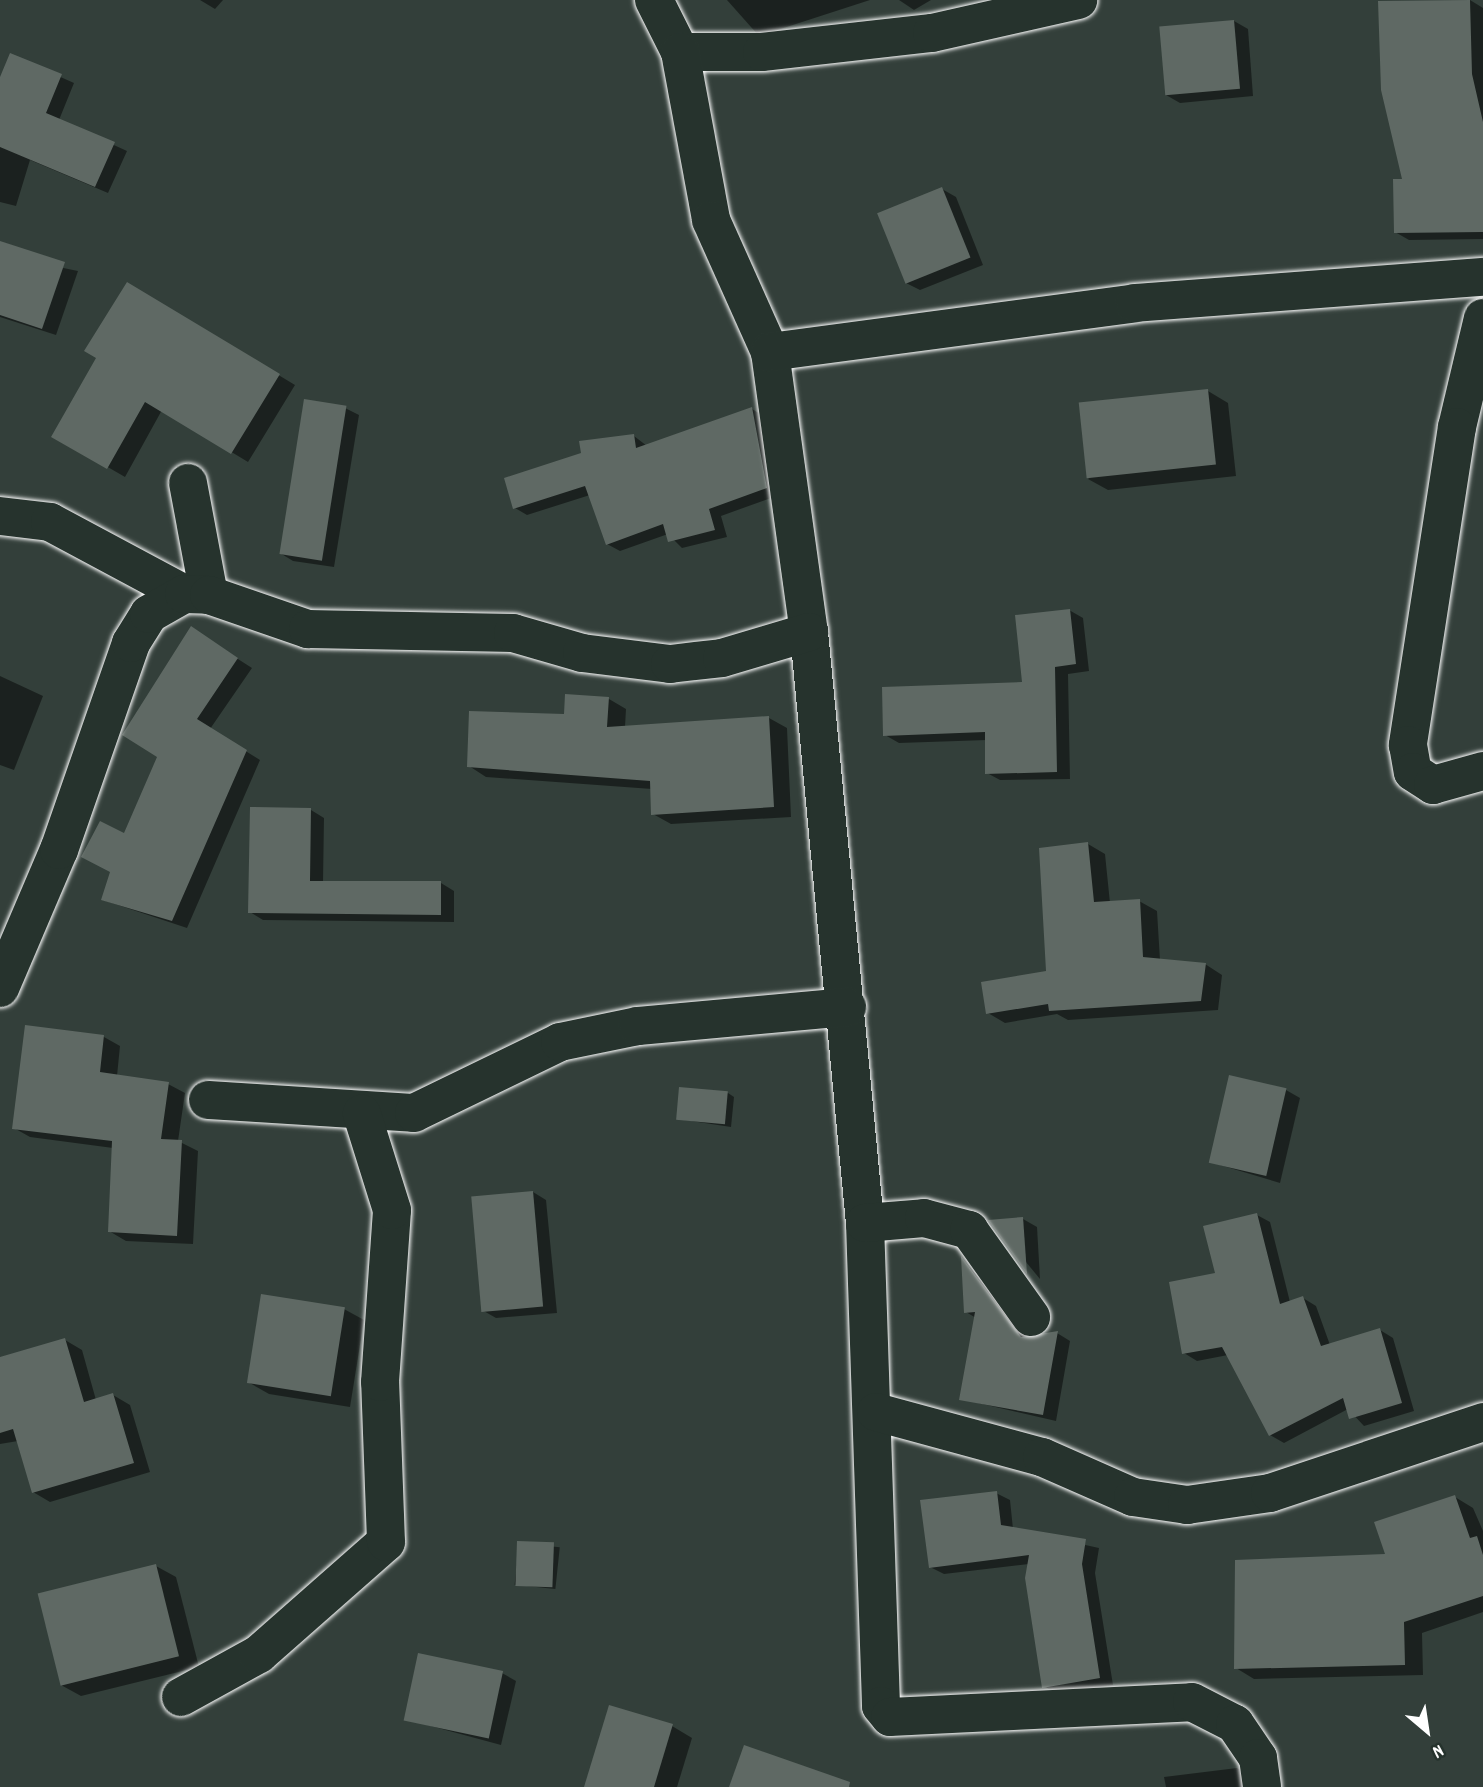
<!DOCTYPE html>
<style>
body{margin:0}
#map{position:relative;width:1483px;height:1787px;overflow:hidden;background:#333f3a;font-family:Dekko,sans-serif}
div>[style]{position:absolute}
.shadow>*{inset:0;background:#0007;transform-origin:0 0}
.building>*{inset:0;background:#5f6964;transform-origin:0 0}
.roads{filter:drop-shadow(0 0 2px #fff) drop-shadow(0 0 2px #fff)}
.minor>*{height:38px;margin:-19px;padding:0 19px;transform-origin:19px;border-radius:19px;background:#26332d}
span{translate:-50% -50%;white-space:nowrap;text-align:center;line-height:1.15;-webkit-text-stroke:6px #26332d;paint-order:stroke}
.north{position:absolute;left:1392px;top:1696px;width:70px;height:70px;-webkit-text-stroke:5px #26332d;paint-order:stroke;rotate:151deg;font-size:19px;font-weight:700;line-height:28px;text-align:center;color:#fff}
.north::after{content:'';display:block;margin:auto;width:24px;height:32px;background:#fff;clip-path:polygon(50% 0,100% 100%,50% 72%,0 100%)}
</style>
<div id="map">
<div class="shadow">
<i style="clip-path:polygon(200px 0,223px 0,215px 9px)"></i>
<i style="clip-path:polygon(727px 0,870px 0,759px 36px)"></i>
<i style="clip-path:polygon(899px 0,931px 0,914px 10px)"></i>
<i style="clip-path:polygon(1470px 0,1483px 8px,1483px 163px,1416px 180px)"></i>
<i style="clip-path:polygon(1234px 21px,1248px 29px,1253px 96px,1180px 103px,1166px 95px)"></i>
<i style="clip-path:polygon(11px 55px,74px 83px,59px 120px,127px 151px,108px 193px,30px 160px,16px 206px,0 202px,0 82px)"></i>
<i style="clip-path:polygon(942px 189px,956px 197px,983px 265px,920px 290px,906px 283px)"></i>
<i style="clip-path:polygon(1483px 204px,1483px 239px,1409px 240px,1395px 232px)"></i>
<i style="clip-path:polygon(0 255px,78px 271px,56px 335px,0 317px)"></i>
<i style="clip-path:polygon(144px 294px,295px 385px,248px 462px,162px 410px,125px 477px,54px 436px)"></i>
<i style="clip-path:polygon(1208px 391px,1228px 403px,1236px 476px,1108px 490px,1088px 479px)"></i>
<i style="clip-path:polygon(345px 408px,359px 415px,334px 567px,293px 561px,280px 553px)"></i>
<i style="clip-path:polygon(752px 409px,764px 416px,779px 495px,721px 516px,727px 537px,682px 548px,668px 534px,620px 551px,607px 544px,590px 495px,527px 515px,515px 508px,634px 436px,647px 446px)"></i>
<i style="clip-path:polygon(1069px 610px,1083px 618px,1089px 671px,1068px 674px,1070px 779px,1000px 780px,987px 773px,987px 740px,899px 743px,885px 735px,1024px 684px)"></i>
<i style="clip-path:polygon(191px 629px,252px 668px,210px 729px,260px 760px,187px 928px,103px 900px,159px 756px,124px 734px)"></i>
<i style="clip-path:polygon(0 676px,43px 696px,14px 770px,0 765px)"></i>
<i style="clip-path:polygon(567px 696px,609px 699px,626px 709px,625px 727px,769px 718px,787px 728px,791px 817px,671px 824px,653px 814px,652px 789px,486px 777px,469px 766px,565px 716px)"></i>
<i style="clip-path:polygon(311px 810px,324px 818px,323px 883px,441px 883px,454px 891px,454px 922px,263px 920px,250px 912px)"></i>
<i style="clip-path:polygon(1088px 844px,1105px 854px,1110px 903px,1139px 901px,1157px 911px,1160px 960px,1205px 964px,1222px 975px,1218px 1010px,1068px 1020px,1057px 1014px,1005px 1023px,988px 1013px,1048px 972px)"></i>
<i style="clip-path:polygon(27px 1027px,104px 1037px,120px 1046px,117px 1076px,168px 1084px,185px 1093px,178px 1141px,198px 1151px,193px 1244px,126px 1241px,109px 1231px,113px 1148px,30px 1137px,14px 1128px)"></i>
<i style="clip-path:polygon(1286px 1090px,1300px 1098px,1280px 1183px,1210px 1162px)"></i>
<i style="clip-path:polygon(728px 1093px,734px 1097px,731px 1127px,678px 1119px)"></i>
<i style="clip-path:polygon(533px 1192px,546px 1200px,557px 1313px,496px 1318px,482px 1310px)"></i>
<i style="clip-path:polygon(1257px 1215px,1270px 1222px,1290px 1302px,1303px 1298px,1316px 1306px,1330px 1345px,1380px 1330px,1393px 1338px,1414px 1411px,1364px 1426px,1348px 1409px,1284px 1443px,1270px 1435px,1228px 1355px,1197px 1361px,1184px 1353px,1217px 1275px)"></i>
<i style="clip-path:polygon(1023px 1219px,1037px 1227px,1040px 1279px,992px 1221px)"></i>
<i style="clip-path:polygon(963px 1259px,1028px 1337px,1057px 1333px,1070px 1341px,1056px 1421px,961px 1399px,976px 1318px,966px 1312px)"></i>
<i style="clip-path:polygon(344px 1309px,364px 1320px,350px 1407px,269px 1394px,248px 1382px)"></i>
<i style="clip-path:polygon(65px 1340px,82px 1350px,96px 1400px,113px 1395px,130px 1405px,150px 1472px,50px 1502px,33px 1492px,18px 1441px,0 1444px,0 1359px)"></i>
<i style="clip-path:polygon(996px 1493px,1010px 1500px,1013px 1529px,1099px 1548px,1095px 1573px,1113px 1685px,1057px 1694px,1044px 1686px,1029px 1564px,944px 1574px,930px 1567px)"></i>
<i style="clip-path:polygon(1455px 1497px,1473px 1508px,1483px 1531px,1483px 1612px,1422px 1633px,1423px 1675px,1254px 1679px,1236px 1668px,1388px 1556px)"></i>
<i style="left:519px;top:1543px;width:41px;height:42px;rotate:6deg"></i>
<i style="clip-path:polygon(156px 1566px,176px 1577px,199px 1667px,81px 1696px,61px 1685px)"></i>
<i style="clip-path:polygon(502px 1673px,516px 1681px,501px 1745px,405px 1719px)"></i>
<i style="clip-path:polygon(672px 1726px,692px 1738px,677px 1787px,586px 1787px)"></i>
<i style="clip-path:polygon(1237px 1768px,1255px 1779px,1256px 1787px,1166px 1787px,1164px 1777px)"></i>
</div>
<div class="building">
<i style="clip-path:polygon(1470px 0,1472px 74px,1483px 122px,1483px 232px,1394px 233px,1393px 179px,1402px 179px,1381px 90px,1378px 1px)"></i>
<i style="left:1234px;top:20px;width:69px;height:75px;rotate:85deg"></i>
<i style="clip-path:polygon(10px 53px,62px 74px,46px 113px,115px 142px,95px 187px,0 147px,0 77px)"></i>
<i style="left:942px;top:187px;width:76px;height:70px;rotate:68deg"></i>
<i style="clip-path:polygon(0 241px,65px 262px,42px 329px,0 315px)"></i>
<i style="clip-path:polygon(127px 282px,280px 374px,231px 454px,145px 402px,107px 469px,51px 437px,96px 358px,84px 351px)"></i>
<i style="left:1208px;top:389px;width:76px;height:130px;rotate:84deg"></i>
<i style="left:304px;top:399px;width:43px;height:157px;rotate:9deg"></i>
<i style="clip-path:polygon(752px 407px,767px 488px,709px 509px,715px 530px,668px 542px,663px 524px,606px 545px,585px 486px,513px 509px,504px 478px,581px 453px,579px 441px,634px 434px,636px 448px)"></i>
<i style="clip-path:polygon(1070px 609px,1076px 664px,1055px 667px,1057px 772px,985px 774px,985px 732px,883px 736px,882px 687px,1022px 682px,1015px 615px)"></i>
<i style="clip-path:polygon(191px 626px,238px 658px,197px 719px,247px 750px,172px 921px,101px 900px,110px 872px,81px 857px,100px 821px,124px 833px,157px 757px,122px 735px)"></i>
<i style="clip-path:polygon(565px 694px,609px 697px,607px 727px,769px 716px,774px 807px,651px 815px,650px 781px,467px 767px,469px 711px,564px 714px)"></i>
<i style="clip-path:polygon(250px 807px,311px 808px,310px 881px,441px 881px,441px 915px,248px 913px)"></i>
<i style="clip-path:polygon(1088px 842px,1094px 902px,1140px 899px,1143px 957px,1206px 963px,1201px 1001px,1049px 1011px,1048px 1004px,986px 1014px,981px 982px,1046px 971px,1039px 848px)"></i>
<i style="clip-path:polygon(25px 1025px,104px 1035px,100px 1072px,169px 1082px,161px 1139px,182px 1140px,177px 1236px,108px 1232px,112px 1141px,12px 1129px)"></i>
<i style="left:1229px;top:1075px;width:59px;height:90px;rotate:13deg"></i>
<i style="left:679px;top:1087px;width:49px;height:33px;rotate:5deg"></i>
<i style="left:533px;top:1191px;width:116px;height:62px;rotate:85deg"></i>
<i style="clip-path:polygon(1257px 1213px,1280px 1304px,1303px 1296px,1321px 1346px,1380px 1328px,1402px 1403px,1349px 1419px,1343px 1398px,1269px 1436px,1222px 1347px,1182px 1354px,1169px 1282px,1215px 1273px,1203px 1226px)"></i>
<i style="clip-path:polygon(1023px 1217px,1027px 1274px,988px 1220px)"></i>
<i style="clip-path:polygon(961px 1256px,1021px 1337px,1058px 1331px,1043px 1415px,959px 1400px,975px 1312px,964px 1313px)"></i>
<i style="left:261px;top:1294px;width:85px;height:90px;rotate:9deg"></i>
<i style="clip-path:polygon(65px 1338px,84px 1402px,113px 1393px,134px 1463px,32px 1493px,13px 1429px,0 1433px,0 1357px)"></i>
<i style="clip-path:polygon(997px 1491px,1001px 1525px,1086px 1539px,1082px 1564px,1100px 1678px,1042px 1688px,1025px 1578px,1029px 1555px,929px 1568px,920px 1500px)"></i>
<i style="clip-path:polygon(1455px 1495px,1470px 1538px,1477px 1536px,1483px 1555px,1483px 1596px,1404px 1622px,1405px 1665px,1234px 1669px,1235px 1560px,1385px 1554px,1374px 1522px)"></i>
<i style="left:517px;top:1541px;width:37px;height:45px;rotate:2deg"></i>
<i style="left:156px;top:1564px;width:95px;height:122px;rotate:76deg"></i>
<i style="left:418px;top:1653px;width:87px;height:69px;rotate:12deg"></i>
<i style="clip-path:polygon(609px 1705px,673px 1724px,654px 1787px,584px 1787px)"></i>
<i style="clip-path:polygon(744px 1745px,850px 1782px,849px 1787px,729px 1787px)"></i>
</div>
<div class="roads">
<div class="minor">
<i style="left:654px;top:0;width:58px;rotate:63.4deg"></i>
<i style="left:680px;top:52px;width:82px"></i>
<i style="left:762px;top:52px;width:171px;rotate:-6.4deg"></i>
<i style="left:932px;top:33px;width:150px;rotate:-12.7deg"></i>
<i style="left:680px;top:52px;width:171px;rotate:79.5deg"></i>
<i style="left:711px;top:220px;width:145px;rotate:65.9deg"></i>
<i style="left:770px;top:352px;width:283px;rotate:82.1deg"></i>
<i style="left:809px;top:632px;width:594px;rotate:84.59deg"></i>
<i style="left:865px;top:1223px;width:483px;rotate:88.1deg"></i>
<i style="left:881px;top:1706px;width:14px;rotate:51deg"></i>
<i style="left:890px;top:1717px;width:302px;rotate:-2.8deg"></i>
<i style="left:1192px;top:1702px;width:48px;rotate:27.1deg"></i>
<i style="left:1235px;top:1724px;width:41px;rotate:55.9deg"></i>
<i style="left:1258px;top:1758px;width:29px;rotate:82deg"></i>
<i style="left:1483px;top:318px;width:112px;rotate:103.4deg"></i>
<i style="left:1457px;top:427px;width:322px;rotate:98.8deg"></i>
<i style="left:1408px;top:745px;width:27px;rotate:80deg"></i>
<i style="left:1413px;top:772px;width:24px;rotate:33deg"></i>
<i style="left:1433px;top:785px;width:52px;rotate:-15.6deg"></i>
<i style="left:770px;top:352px;width:368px;rotate:-7.6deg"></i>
<i style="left:1135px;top:303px;width:349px;rotate:-4.3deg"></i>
<i style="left:188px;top:483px;width:114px;rotate:79.4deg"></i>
<i style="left:0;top:516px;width:50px;rotate:6.8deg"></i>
<i style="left:50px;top:522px;width:152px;rotate:28.2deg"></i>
<i style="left:0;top:988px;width:150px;rotate:-66.9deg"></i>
<i style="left:59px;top:850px;width:219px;rotate:-70.8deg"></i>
<i style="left:131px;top:643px;width:34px;rotate:-58deg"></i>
<i style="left:149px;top:614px;width:40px;rotate:-29.7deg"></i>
<i style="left:184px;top:594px;width:25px;rotate:2deg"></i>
<i style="left:209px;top:595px;width:105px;rotate:19deg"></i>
<i style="left:308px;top:629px;width:205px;rotate:1.1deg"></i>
<i style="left:513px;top:633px;width:72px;rotate:16.2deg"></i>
<i style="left:582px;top:653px;width:89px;rotate:7.1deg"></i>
<i style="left:670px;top:664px;width:52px;rotate:-6.6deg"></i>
<i style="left:722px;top:658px;width:91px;rotate:-16.6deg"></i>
<i style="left:208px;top:1100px;width:206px;rotate:3.6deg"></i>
<i style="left:414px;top:1113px;width:162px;rotate:-25.9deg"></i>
<i style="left:560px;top:1042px;width:80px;rotate:-11.6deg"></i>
<i style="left:638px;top:1026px;width:210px;rotate:-5.2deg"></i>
<i style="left:865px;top:1223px;width:59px;rotate:-4.8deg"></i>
<i style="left:924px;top:1218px;width:47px;rotate:14.9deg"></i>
<i style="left:969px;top:1230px;width:107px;rotate:54.5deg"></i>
<i style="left:876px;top:1412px;width:172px;rotate:15.2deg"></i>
<i style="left:1042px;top:1457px;width:99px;rotate:23.7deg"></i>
<i style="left:1133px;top:1497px;width:55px;rotate:8.4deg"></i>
<i style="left:1187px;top:1505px;width:84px;rotate:-8.2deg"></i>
<i style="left:1270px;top:1493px;width:225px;rotate:-18.4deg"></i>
<i style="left:181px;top:1697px;width:89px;rotate:-28.9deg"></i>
<i style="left:259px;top:1654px;width:169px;rotate:-41.4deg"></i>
<i style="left:386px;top:1542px;width:160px;rotate:-92.1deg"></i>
<i style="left:380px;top:1382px;width:172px;rotate:-86deg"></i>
<i style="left:392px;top:1210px;width:101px;rotate:-107.4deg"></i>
</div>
</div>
<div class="north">N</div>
</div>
